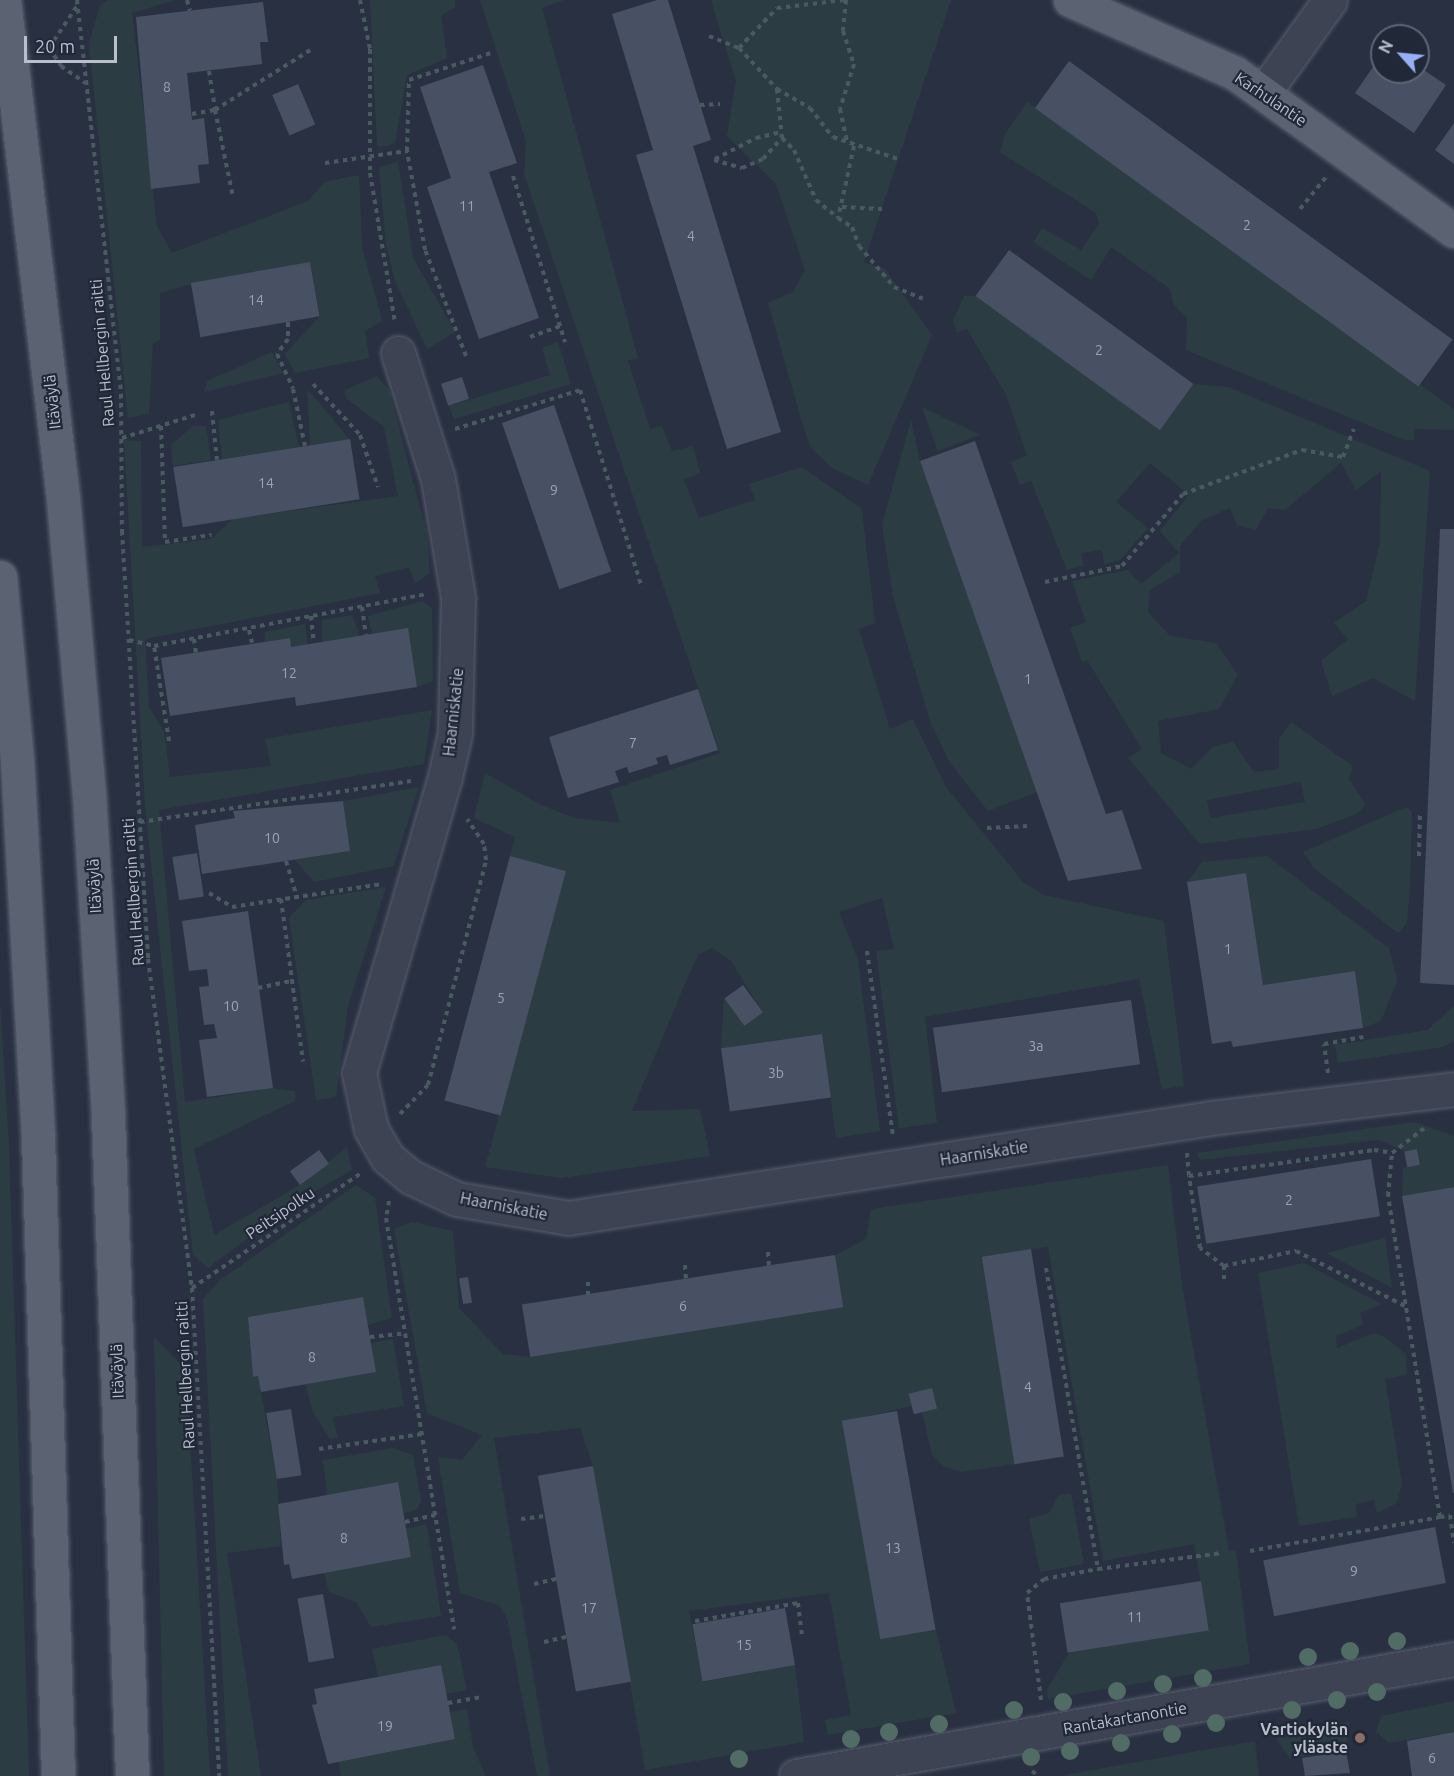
<!DOCTYPE html>
<meta charset="utf-8">
<style>
body{margin:0}
#map{position:relative;width:1454px;height:1776px;overflow:hidden;background:#293042;font-family:Ubuntu,sans-serif}
div>[style]{position:absolute}
.green>*{inset:0;background:#2b3d43}
.building>*{inset:0;background:#485064;transform-origin:0 0}
.path>*{height:4px;margin-top:-2px;transform-origin:0;background:repeating-linear-gradient(90deg,#495a60 0 4.5px,transparent 0 9px)}
.roads{filter:drop-shadow(0 0 2px #585e6d) drop-shadow(0 0 2px #585e6d)}
.minor>*{height:33px;margin:-16.5px;padding:0 16.5px;transform-origin:16.5px;border-radius:16.5px;background:#3d4352}
.major>*{height:33px;margin:-16.5px;padding:0 16.5px;transform-origin:16.5px;border-radius:16.5px;background:#5b6272}
.trees>*{width:18px;height:18px;margin:-9px;border-radius:50%;background:#516b65}
.dots>*{width:16px;height:16px;translate:-50% -50%;box-sizing:border-box;border:3px solid #212838;border-radius:50%}
span{translate:-50% -50%;white-space:nowrap;text-align:center;line-height:1.15;-webkit-text-stroke:4.5px #212838;paint-order:stroke}
.number-label{font-size:14px;color:#9ea3b2}
.number-label span{-webkit-text-stroke-width:0}
.street-label{font-size:16px;color:#babfcc}
.poi-label{font-size:16px;color:#babfcc;font-weight:700}
.right{translate:-100% -50%;text-align:right}
.north{position:absolute;left:1370px;top:24px;width:60px;height:60px;box-sizing:border-box;background:#212838;border:2px solid #5e6473;border-radius:50%;rotate:297deg;font-size:16px;font-weight:700;line-height:24px;text-align:center;color:#babfcc}
.north::after{content:'';display:block;margin:auto;width:21px;height:27px;background:#97aff4;clip-path:polygon(50% 0,100% 100%,50% 72%,0 100%)}
.scale{position:absolute;left:24px;top:36px;width:93px;height:27px;box-sizing:border-box;border:3px solid #babfcc;border-top:0;padding-left:8px;font-size:18px;line-height:21px;white-space:nowrap;color:#babfcc;-webkit-text-stroke:4px #212838;paint-order:stroke}
</style>
<div id="map">
<div class="green">
<i style="clip-path:polygon(108px 0,175px 0,132px 13px,157px 226px,172px 253px,308px 201px,324px 182px,359px 175px,362px 247px,382px 321px,365px 331px,369px 358px,295px 373px,285px 354px,320px 316px,310px 262px,191px 284px,160px 293px,160px 340px,153px 343px,149px 414px,128px 418px,89px 44px,100px 5px)"></i>
<i style="clip-path:polygon(370px 0,455px 0,455px 8px,441px 15px,447px 58px,407px 75px,395px 143px,386px 146px,377px 146px)"></i>
<i style="clip-path:polygon(480px 0,564px 0,542px 8px,638px 358px,628px 361px,650px 429px,662px 426px,672px 451px,693px 446px,700px 473px,684px 480px,699px 518px,755px 500px,749px 484px,802px 467px,862px 509px,875px 623px,859px 629px,890px 729px,913px 719px,946px 787px,1023px 882px,1044px 895px,1164px 921px,1184px 1086px,1162px 1089px,1139px 979px,925px 1017px,937px 1123px,899px 1128px,876px 951px,894px 949px,882px 898px,839px 912px,858px 960px,880px 1131px,836px 1138px,822px 1034px,721px 1048px,724px 998px,744px 1026px,763px 1013px,731px 961px,712px 948px,699px 954px,689px 974px,632px 1111px,700px 1109px,710px 1156px,561px 1178px,485px 1167px,566px 871px,510px 856px,515px 837px,474px 818px,485px 773px,541px 805px,575px 818px,620px 823px,610px 790px,720px 753px,524px 174px,526px 141px)"></i>
<i style="clip-path:polygon(711px 0,951px 0,864px 262px,885px 269px,932px 335px,868px 485px,832px 468px,811px 448px,803px 426px,768px 303px,793px 292px,805px 270px,776px 184px,727px 136px,736px 81px)"></i>
<i style="clip-path:polygon(1027px 102px,1454px 409px,1454px 430px,1414px 429px,1414px 440px,1404px 440px,1186px 350px,1187px 317px,1173px 304px,1170px 289px,1111px 247px,1091px 280px,1033px 242px,1042px 228px,1081px 250px,1099px 224px,1096px 213px,1000px 152px,1005px 134px)"></i>
<i style="clip-path:polygon(398px 161px,413px 258px,455px 332px,427px 349px,395px 281px,386px 244px,379px 168px)"></i>
<i style="clip-path:polygon(evenodd,964px 296px,976px 296px,1160px 429px,1194px 384px,1228px 387px,1430px 471px,1415px 701px,1373px 678px,1332px 696px,1321px 661px,1348px 639px,1334px 623px,1366px 601px,1380px 542px,1381px 471px,1356px 490px,1341px 463px,1285px 510px,1268px 508px,1256px 530px,1237px 525px,1230px 508px,1202px 520px,1180px 546px,1180px 572px,1150px 590px,1148px 612px,1170px 636px,1216px 643px,1238px 675px,1219px 709px,1158px 721px,1161px 753px,1191px 769px,1213px 747px,1233px 742px,1254px 772px,1279px 769px,1279px 739px,1291px 722px,1353px 766px,1349px 779px,1366px 805px,1356px 814px,1316px 829px,1200px 844px,1128px 758px,1142px 749px,1087px 660px,1082px 662px,1070px 628px,1086px 622px,1072px 581px,1128px 570px,1141px 584px,1179px 553px,1160px 531px,1189px 495px,1150px 463px,1116px 502px,1148px 528px,1120px 560px,1104px 564px,1102px 550px,1081px 553px,1084px 566px,1067px 570px,1031px 481px,1020px 485px,1011px 462px,1027px 455px,1006px 395px,967px 329px,957px 333px,953px 321px,964px 296px,1301px 782px,1305px 802px,1210px 818px,1207px 800px,1301px 782px)"></i>
<i style="clip-path:polygon(558px 342px,571px 384px,454px 419px,449px 406px,550px 375px,542px 348px)"></i>
<i style="clip-path:polygon(272px 352px,283px 373px,204px 392px,207px 381px)"></i>
<i style="clip-path:polygon(377px 376px,389px 390px,427px 533px,430px 573px,415px 583px,409px 567px,375px 576px,380px 593px,145px 639px,149px 707px,164px 731px,170px 777px,271px 766px,265px 739px,432px 710px,424px 764px,159px 810px,185px 1102px,273px 1088px,295px 1091px,295px 1101px,194px 1149px,214px 1235px,300px 1185px,347px 1147px,352px 1170px,298px 1201px,208px 1268px,193px 1255px,145px 807px,124px 440px,141px 441px,142px 547px,211px 539px,232px 519px,398px 496px,384px 427px,346px 398px,345px 390px)"></i>
<i style="clip-path:polygon(307px 390px,312px 394px,349px 439px,310px 445px)"></i>
<i style="clip-path:polygon(289px 402px,299px 447px,222px 459px,218px 420px)"></i>
<i style="clip-path:polygon(922px 407px,980px 435px,938px 451px)"></i>
<i style="clip-path:polygon(911px 420px,920px 461px,1037px 792px,988px 811px,950px 763px,930px 721px,893px 596px,882px 525px)"></i>
<i style="clip-path:polygon(193px 426px,206px 426px,211px 460px,173px 466px,171px 445px)"></i>
<i style="clip-path:polygon(422px 601px,432px 608px,433px 681px,417px 687px,372px 634px,368px 616px)"></i>
<i style="clip-path:polygon(352px 615px,360px 636px,322px 642px,322px 620px)"></i>
<i style="clip-path:polygon(305px 624px,308px 645px,291px 647px,289px 638px,264px 642px,265px 632px)"></i>
<i style="clip-path:polygon(419px 787px,394px 866px,314px 882px,295px 860px,350px 851px,343px 801px)"></i>
<i style="clip-path:polygon(1406px 807px,1412px 811px,1410px 888px,1407px 923px,1398px 933px,1314px 868px,1303px 852px)"></i>
<i style="clip-path:polygon(1267px 856px,1389px 948px,1397px 981px,1381px 1021px,1363px 1028px,1355px 971px,1263px 985px,1246px 873px,1187px 882px,1202px 862px)"></i>
<i style="clip-path:polygon(386px 887px,348px 1006px,336px 1097px,316px 1100px,289px 918px,306px 900px)"></i>
<i style="clip-path:polygon(0 1002px,9px 1146px,29px 1776px,0 1776px)"></i>
<i style="clip-path:polygon(1454px 1006px,1454px 1041px,1443px 1047px,1338px 1063px,1335px 1045px,1427px 1030px)"></i>
<i style="clip-path:polygon(1415px 1122px,1454px 1136px,1454px 1187px,1402px 1196px,1403px 1168px,1420px 1165px,1418px 1149px,1404px 1151px,1379px 1140px,1200px 1160px,1197px 1153px)"></i>
<i style="clip-path:polygon(1168px 1165px,1182px 1285px,1229px 1551px,1236px 1550px,1250px 1664px,1048px 1699px,1047px 1689px,1069px 1653px,1209px 1630px,1194px 1544px,1103px 1561px,1048px 1247px,1031px 1249px,981px 1257px,1015px 1464px,961px 1472px,943px 1466px,932px 1454px,920px 1404px,842px 1422px,881px 1639px,936px 1630px,956px 1713px,828px 1735px,825px 1720px,851px 1715px,829px 1593px,689px 1611px,703px 1682px,795px 1665px,804px 1742px,645px 1770px,593px 1466px,580px 1428px,494px 1438px,550px 1776px,537px 1776px,507px 1618px,499px 1605px,460px 1593px,438px 1457px,462px 1460px,482px 1435px,427px 1413px,394px 1229px,412px 1222px,453px 1231px,459px 1308px,503px 1354px,531px 1357px,843px 1307px,835px 1255px,866px 1239px,871px 1209px)"></i>
<i style="clip-path:polygon(356px 1185px,375px 1198px,392px 1318px,368px 1325px,362px 1297px,248px 1317px,253px 1377px,258px 1376px,277px 1479px,281px 1546px,227px 1553px,261px 1776px,228px 1776px,203px 1299px,220px 1280px)"></i>
<i style="clip-path:polygon(1385px 1238px,1392px 1288px,1326px 1253px)"></i>
<i style="clip-path:polygon(1304px 1263px,1381px 1304px,1360px 1313px,1363px 1325px,1336px 1336px,1337px 1348px,1374px 1333px,1385px 1337px,1406px 1354px,1407px 1375px,1385px 1379px,1402px 1484px,1397px 1503px,1377px 1513px,1374px 1500px,1356px 1504px,1357px 1517px,1299px 1526px,1258px 1273px)"></i>
<i style="clip-path:polygon(154px 1337px,186px 1370px,210px 1776px,164px 1776px)"></i>
<i style="clip-path:polygon(393px 1339px,404px 1406px,333px 1417px,338px 1438px,330px 1439px,313px 1412px,305px 1384px,376px 1372px,371px 1343px)"></i>
<i style="clip-path:polygon(393px 1448px,413px 1455px,421px 1501px,417px 1509px,403px 1514px,327px 1495px,323px 1460px)"></i>
<i style="clip-path:polygon(1071px 1493px,1084px 1564px,1040px 1572px,1029px 1519px,1049px 1513px,1058px 1496px)"></i>
<i style="clip-path:polygon(427px 1524px,441px 1616px,371px 1627px,356px 1602px,329px 1592px,324px 1573px,411px 1557px,406px 1529px)"></i>
<i style="clip-path:polygon(446px 1635px,457px 1644px,467px 1690px,447px 1694px,441px 1665px,378px 1677px,372px 1649px)"></i>
<i style="clip-path:polygon(1454px 1701px,1454px 1732px,1389px 1743px,1376px 1732px,1381px 1716px)"></i>
<i style="clip-path:polygon(467px 1709px,473px 1747px,486px 1776px,341px 1776px,339px 1762px,455px 1739px,450px 1712px)"></i>
<i style="clip-path:polygon(1349px 1722px,1346px 1751px,1290px 1758px,1278px 1742px,1277px 1736px)"></i>
<i style="clip-path:polygon(1255px 1741px,1259px 1776px,1059px 1776px,1237px 1744px)"></i>
</div>
<div class="building">
<i style="clip-path:polygon(657px 0,668px 0,711px 140px,693px 146px,781px 432px,727px 449px,636px 155px,653px 150px,612px 14px)"></i>
<i style="clip-path:polygon(263px 2px,268px 42px,260px 42px,262px 64px,187px 73px,192px 120px,204px 118px,209px 164px,198px 165px,200px 183px,151px 189px,136px 17px)"></i>
<i style="clip-path:polygon(1382px 54px,1382px 72px,1418px 72px,1418px 66px,1446px 85px,1414px 133px,1355px 93px)"></i>
<i style="left:1069px;top:61px;width:474px;height:58px;rotate:36deg"></i>
<i style="clip-path:polygon(483px 65px,517px 163px,489px 172px,539px 318px,479px 339px,427px 187px,451px 178px,420px 87px)"></i>
<i style="left:298px;top:84px;width:44px;height:28px;rotate:67deg"></i>
<i style="clip-path:polygon(1454px 123px,1454px 164px,1435px 150px)"></i>
<i style="left:1009px;top:250px;width:228px;height:57px;rotate:36deg"></i>
<i style="left:310px;top:262px;width:55px;height:121px;rotate:80deg"></i>
<i style="left:462px;top:377px;width:23px;height:22px;rotate:72deg"></i>
<i style="left:554px;top:405px;width:176px;height:55px;rotate:71deg"></i>
<i style="left:350px;top:439px;width:61px;height:179px;rotate:81deg"></i>
<i style="clip-path:polygon(975px 441px,1106px 814px,1122px 810px,1142px 869px,1068px 881px,920px 461px)"></i>
<i style="clip-path:polygon(1440px 529px,1454px 529px,1454px 985px,1420px 983px)"></i>
<i style="clip-path:polygon(408px 628px,417px 687px,296px 706px,295px 697px,170px 716px,161px 658px,290px 638px,291px 647px)"></i>
<i style="clip-path:polygon(698px 689px,718px 750px,670px 765px,667px 755px,656px 758px,658px 764px,629px 773px,627px 767px,615px 771px,619px 782px,568px 798px,549px 737px)"></i>
<i style="clip-path:polygon(343px 801px,350px 851px,202px 874px,195px 825px,235px 818px,233px 811px)"></i>
<i style="left:197px;top:853px;width:44px;height:25px;rotate:81deg"></i>
<i style="left:510px;top:856px;width:58px;height:253px;rotate:15deg"></i>
<i style="clip-path:polygon(1246px 873px,1263px 985px,1355px 971px,1363px 1028px,1233px 1047px,1231px 1041px,1212px 1044px,1187px 882px)"></i>
<i style="clip-path:polygon(248px 911px,273px 1088px,207px 1097px,199px 1040px,217px 1038px,214px 1024px,204px 1025px,199px 987px,209px 986px,207px 969px,189px 971px,182px 921px)"></i>
<i style="left:743px;top:985px;width:34px;height:23px;rotate:54deg"></i>
<i style="left:1131px;top:1000px;width:65px;height:200px;rotate:82deg"></i>
<i style="left:822px;top:1034px;width:64px;height:102px;rotate:82deg"></i>
<i style="left:1417px;top:1149px;width:16px;height:13px;rotate:79deg"></i>
<i style="left:319px;top:1150px;width:17px;height:36px;rotate:54deg"></i>
<i style="left:1371px;top:1159px;width:58px;height:176px;rotate:81deg"></i>
<i style="clip-path:polygon(1454px 1187px,1454px 1493px,1453px 1493px,1402px 1196px)"></i>
<i style="left:1031px;top:1249px;width:210px;height:50px;rotate:81deg"></i>
<i style="left:835px;top:1255px;width:53px;height:317px;rotate:81deg"></i>
<i style="left:468px;top:1277px;width:26px;height:9px;rotate:81deg"></i>
<i style="clip-path:polygon(363px 1297px,376px 1372px,261px 1392px,258px 1376px,253px 1377px,248px 1317px)"></i>
<i style="left:932px;top:1388px;width:21px;height:24px;rotate:76deg"></i>
<i style="left:291px;top:1409px;width:67px;height:25px;rotate:81deg"></i>
<i style="left:897px;top:1411px;width:222px;height:56px;rotate:80deg"></i>
<i style="left:593px;top:1466px;width:219px;height:56px;rotate:80deg"></i>
<i style="clip-path:polygon(398px 1482px,411px 1557px,292px 1579px,289px 1564px,284px 1565px,278px 1504px)"></i>
<i style="left:1435px;top:1527px;width:57px;height:175px;rotate:79deg"></i>
<i style="left:1201px;top:1581px;width:50px;height:143px;rotate:81deg"></i>
<i style="left:323px;top:1594px;width:65px;height:26px;rotate:80deg"></i>
<i style="left:785px;top:1608px;width:58px;height:94px;rotate:80deg"></i>
<i style="clip-path:polygon(441px 1665px,455px 1739px,328px 1764px,312px 1705px,317px 1704px,314px 1689px)"></i>
<i style="clip-path:polygon(1454px 1732px,1454px 1776px,1412px 1776px,1407px 1741px)"></i>
<i style="clip-path:polygon(1346px 1751px,1350px 1773px,1305px 1776px,1302px 1758px)"></i>
</div>
<div class="path">
<i style="left:77px;top:0;width:396px;rotate:83.6deg"></i>
<i style="left:121px;top:394px;width:137px;rotate:89.6deg"></i>
<i style="left:122px;top:531px;width:429px;rotate:86.5deg"></i>
<i style="left:148px;top:959px;width:332px;rotate:82.4deg"></i>
<i style="left:192px;top:1288px;width:489px;rotate:86.8deg"></i>
<i style="left:187px;top:0;width:11px;rotate:75deg"></i>
<i style="left:360px;top:0;width:50px;rotate:78.5deg"></i>
<i style="left:370px;top:49px;width:124px;rotate:90deg"></i>
<i style="left:370px;top:173px;width:152px;rotate:80.5deg"></i>
<i style="left:846px;top:0;width:31px;rotate:96deg"></i>
<i style="left:843px;top:31px;width:35px;rotate:72deg"></i>
<i style="left:854px;top:64px;width:47px;rotate:107.3deg"></i>
<i style="left:840px;top:109px;width:35px;rotate:78deg"></i>
<i style="left:709px;top:36px;width:32px;rotate:22deg"></i>
<i style="left:739px;top:48px;width:56px;rotate:47.2deg"></i>
<i style="left:777px;top:89px;width:38px;rotate:30deg"></i>
<i style="left:810px;top:108px;width:37px;rotate:52deg"></i>
<i style="left:833px;top:137px;width:69px;rotate:18.7deg"></i>
<i style="left:49px;top:48px;width:50px;rotate:-56.3deg"></i>
<i style="left:739px;top:48px;width:55px;rotate:-46.5deg"></i>
<i style="left:777px;top:8px;width:68px;rotate:-6.7deg"></i>
<i style="left:42px;top:49px;width:7px;rotate:-8deg"></i>
<i style="left:49px;top:48px;width:22px;rotate:56deg"></i>
<i style="left:61px;top:66px;width:29px;rotate:35deg"></i>
<i style="left:209px;top:71px;width:39px;rotate:81deg"></i>
<i style="left:215px;top:110px;width:115px;rotate:-32.2deg"></i>
<i style="left:777px;top:89px;width:49px;rotate:84.2deg"></i>
<i style="left:782px;top:138px;width:17px;rotate:45deg"></i>
<i style="left:794px;top:150px;width:55px;rotate:66.3deg"></i>
<i style="left:816px;top:200px;width:28px;rotate:39deg"></i>
<i style="left:700px;top:105px;width:20px;rotate:-3deg"></i>
<i style="left:192px;top:114px;width:23px;rotate:-10deg"></i>
<i style="left:215px;top:110px;width:89px;rotate:78.3deg"></i>
<i style="left:854px;top:146px;width:74px;rotate:102.5deg"></i>
<i style="left:838px;top:218px;width:17px;rotate:33deg"></i>
<i style="left:852px;top:227px;width:20px;rotate:70deg"></i>
<i style="left:859px;top:246px;width:54px;rotate:49.5deg"></i>
<i style="left:894px;top:287px;width:31px;rotate:22deg"></i>
<i style="left:715px;top:159px;width:46px;rotate:-27.1deg"></i>
<i style="left:756px;top:138px;width:26px;rotate:-13deg"></i>
<i style="left:714px;top:160px;width:29px;rotate:16deg"></i>
<i style="left:742px;top:168px;width:23px;rotate:-23deg"></i>
<i style="left:763px;top:159px;width:28px;rotate:-48deg"></i>
<i style="left:325px;top:163px;width:83px;rotate:-8.3deg"></i>
<i style="left:513px;top:176px;width:174px;rotate:72.6deg"></i>
<i style="left:842px;top:207px;width:40px;rotate:2.9deg"></i>
<i style="left:1300px;top:209px;width:41px;rotate:-50.9deg"></i>
<i style="left:288px;top:322px;width:17px;rotate:90deg"></i>
<i style="left:288px;top:339px;width:19px;rotate:126deg"></i>
<i style="left:277px;top:354px;width:38px;rotate:65deg"></i>
<i style="left:293px;top:389px;width:58px;rotate:78.1deg"></i>
<i style="left:530px;top:337px;width:32px;rotate:-20deg"></i>
<i style="left:466px;top:356px;width:114px;rotate:-111.1deg"></i>
<i style="left:425px;top:250px;width:101px;rotate:-100.3deg"></i>
<i style="left:407px;top:151px;width:71px;rotate:-88.4deg"></i>
<i style="left:409px;top:80px;width:89px;rotate:-18.2deg"></i>
<i style="left:313px;top:384px;width:69px;rotate:47.3deg"></i>
<i style="left:360px;top:435px;width:55px;rotate:70.9deg"></i>
<i style="left:212px;top:411px;width:49px;rotate:84.2deg"></i>
<i style="left:161px;top:426px;width:116px;rotate:88deg"></i>
<i style="left:165px;top:542px;width:47px;rotate:-8.7deg"></i>
<i style="left:455px;top:429px;width:131px;rotate:-17.3deg"></i>
<i style="left:580px;top:390px;width:207px;rotate:72.6deg"></i>
<i style="left:122px;top:438px;width:77px;rotate:-17.5deg"></i>
<i style="left:1045px;top:582px;width:79px;rotate:-11.7deg"></i>
<i style="left:1122px;top:566px;width:94px;rotate:-49.7deg"></i>
<i style="left:1183px;top:494px;width:127px;rotate:-20.3deg"></i>
<i style="left:1302px;top:450px;width:42px;rotate:9.7deg"></i>
<i style="left:1343px;top:457px;width:30px;rotate:-69deg"></i>
<i style="left:362px;top:607px;width:28px;rotate:82deg"></i>
<i style="left:311px;top:616px;width:27px;rotate:84deg"></i>
<i style="left:249px;top:630px;width:13px;rotate:77deg"></i>
<i style="left:194px;top:639px;width:14px;rotate:82deg"></i>
<i style="left:129px;top:640px;width:26px;rotate:13deg"></i>
<i style="left:169px;top:741px;width:96px;rotate:-99deg"></i>
<i style="left:154px;top:646px;width:277px;rotate:-10.8deg"></i>
<i style="left:140px;top:822px;width:274px;rotate:-8.6deg"></i>
<i style="left:987px;top:828px;width:40px;rotate:-2.9deg"></i>
<i style="left:1419px;top:856px;width:44px;rotate:-88.7deg"></i>
<i style="left:286px;top:861px;width:38px;rotate:73deg"></i>
<i style="left:209px;top:893px;width:27px;rotate:31deg"></i>
<i style="left:232px;top:907px;width:152px;rotate:-8.7deg"></i>
<i style="left:281px;top:899px;width:164px;rotate:82.3deg"></i>
<i style="left:867px;top:951px;width:186px;rotate:82deg"></i>
<i style="left:258px;top:988px;width:35px;rotate:-12deg"></i>
<i style="left:1328px;top:1073px;width:29px;rotate:-98deg"></i>
<i style="left:1324px;top:1044px;width:40px;rotate:-10deg"></i>
<i style="left:400px;top:1114px;width:40px;rotate:-46deg"></i>
<i style="left:428px;top:1085px;width:232px;rotate:-75.5deg"></i>
<i style="left:486px;top:860px;width:16px;rotate:-97deg"></i>
<i style="left:484px;top:844px;width:30px;rotate:-124deg"></i>
<i style="left:1187px;top:1153px;width:23px;rotate:85deg"></i>
<i style="left:389px;top:1201px;width:17px;rotate:100deg"></i>
<i style="left:386px;top:1218px;width:417px;rotate:80.6deg"></i>
<i style="left:768px;top:1252px;width:14px;rotate:86deg"></i>
<i style="left:685px;top:1265px;width:14px;rotate:86deg"></i>
<i style="left:1224px;top:1266px;width:30px;rotate:-143deg"></i>
<i style="left:1200px;top:1248px;width:73px;rotate:-98.7deg"></i>
<i style="left:1189px;top:1176px;width:187px;rotate:-8deg"></i>
<i style="left:1374px;top:1150px;width:18px;rotate:9deg"></i>
<i style="left:1046px;top:1268px;width:305px;rotate:80.2deg"></i>
<i style="left:1098px;top:1569px;width:125px;rotate:-7.4deg"></i>
<i style="left:1224px;top:1279px;width:13px;rotate:-90deg"></i>
<i style="left:1224px;top:1266px;width:74px;rotate:-11.8deg"></i>
<i style="left:1296px;top:1251px;width:124px;rotate:26.8deg"></i>
<i style="left:192px;top:1288px;width:204px;rotate:-34.2deg"></i>
<i style="left:588px;top:1295px;width:15px;rotate:-90deg"></i>
<i style="left:370px;top:1337px;width:36px;rotate:-6deg"></i>
<i style="left:319px;top:1449px;width:104px;rotate:-8.3deg"></i>
<i style="left:1440px;top:1517px;width:10px;rotate:-11deg"></i>
<i style="left:1450px;top:1515px;width:28px;rotate:82deg"></i>
<i style="left:521px;top:1519px;width:24px;rotate:-7deg"></i>
<i style="left:405px;top:1522px;width:31px;rotate:-13deg"></i>
<i style="left:1250px;top:1551px;width:193px;rotate:-10.1deg"></i>
<i style="left:1440px;top:1517px;width:325px;rotate:-99.2deg"></i>
<i style="left:1388px;top:1196px;width:43px;rotate:-84.7deg"></i>
<i style="left:1392px;top:1153px;width:44px;rotate:-37.6deg"></i>
<i style="left:534px;top:1584px;width:23px;rotate:-13deg"></i>
<i style="left:695px;top:1621px;width:105px;rotate:-9.9deg"></i>
<i style="left:798px;top:1603px;width:35px;rotate:83deg"></i>
<i style="left:544px;top:1642px;width:23px;rotate:-13deg"></i>
<i style="left:1041px;top:1700px;width:108px;rotate:-97.5deg"></i>
<i style="left:1027px;top:1593px;width:22px;rotate:-39deg"></i>
<i style="left:1044px;top:1579px;width:55px;rotate:-10.5deg"></i>
<i style="left:448px;top:1703px;width:34px;rotate:-10deg"></i>
<i style="left:1032px;top:1771px;width:8px;rotate:40deg"></i>
</div>
<div class="roads">
<div class="minor">
<i style="left:1264px;top:92px;width:113px;rotate:-54.3deg"></i>
<i style="left:398px;top:353px;width:132px;rotate:72.4deg"></i>
<i style="left:438px;top:479px;width:120px;rotate:80.4deg"></i>
<i style="left:458px;top:597px;width:136px;rotate:91.3deg"></i>
<i style="left:455px;top:733px;width:45px;rotate:102.8deg"></i>
<i style="left:445px;top:777px;width:308px;rotate:106.2deg"></i>
<i style="left:359px;top:1073px;width:57px;rotate:77.9deg"></i>
<i style="left:371px;top:1129px;width:34px;rotate:60deg"></i>
<i style="left:388px;top:1158px;width:30px;rotate:40deg"></i>
<i style="left:411px;top:1177px;width:51px;rotate:25.6deg"></i>
<i style="left:457px;top:1199px;width:113px;rotate:9.7deg"></i>
<i style="left:568px;top:1218px;width:651px;rotate:-8.84deg"></i>
<i style="left:1211px;top:1118px;width:245px;rotate:-6.8deg"></i>
<i style="left:796px;top:1776px;width:668px;rotate:-10.08deg"></i>
</div>
<div class="major">
<i style="left:4px;top:0;width:501px;rotate:83.24deg"></i>
<i style="left:63px;top:498px;width:297px;rotate:85deg"></i>
<i style="left:89px;top:794px;width:324px;rotate:86.6deg"></i>
<i style="left:108px;top:1117px;width:659px;rotate:87.91deg"></i>
<i style="left:1070px;top:0;width:180px;rotate:23.9deg"></i>
<i style="left:1235px;top:73px;width:270px;rotate:35.8deg"></i>
<i style="left:0;top:577px;width:184px;rotate:84.7deg"></i>
<i style="left:17px;top:760px;width:379px;rotate:86.8deg"></i>
<i style="left:38px;top:1138px;width:638px;rotate:88.2deg"></i>
</div>
</div>
<div class="trees">
<i style="left:1397px;top:1641px"></i>
<i style="left:1350px;top:1651px"></i>
<i style="left:1308px;top:1657px"></i>
<i style="left:1203px;top:1678px"></i>
<i style="left:1163px;top:1684px"></i>
<i style="left:1117px;top:1691px"></i>
<i style="left:1377px;top:1692px"></i>
<i style="left:1337px;top:1700px"></i>
<i style="left:1063px;top:1702px"></i>
<i style="left:1014px;top:1710px"></i>
<i style="left:1292px;top:1710px"></i>
<i style="left:1216px;top:1723px"></i>
<i style="left:939px;top:1724px"></i>
<i style="left:889px;top:1732px"></i>
<i style="left:1172px;top:1734px"></i>
<i style="left:851px;top:1739px"></i>
<i style="left:1121px;top:1743px"></i>
<i style="left:1070px;top:1751px"></i>
<i style="left:1031px;top:1757px"></i>
<i style="left:739px;top:1759px"></i>
</div>
<div class="dots">
<i style="left:1360px;top:1738px;background:#8d6e63"></i>
</div>
<div class="number-label">
<span style="left:167px;top:87px">8</span>
<span style="left:467px;top:206px">11</span>
<span style="left:1247px;top:225px">2</span>
<span style="left:691px;top:236px">4</span>
<span style="left:256px;top:300px">14</span>
<span style="left:1099px;top:350px">2</span>
<span style="left:266px;top:483px">14</span>
<span style="left:554px;top:490px">9</span>
<span style="left:289px;top:673px">12</span>
<span style="left:1028px;top:679px">1</span>
<span style="left:633px;top:743px">7</span>
<span style="left:272px;top:838px">10</span>
<span style="left:1228px;top:949px">1</span>
<span style="left:501px;top:998px">5</span>
<span style="left:231px;top:1006px">10</span>
<span style="left:1036px;top:1046px">3a</span>
<span style="left:776px;top:1073px">3b</span>
<span style="left:1289px;top:1200px">2</span>
<span style="left:683px;top:1306px">6</span>
<span style="left:312px;top:1357px">8</span>
<span style="left:1028px;top:1387px">4</span>
<span style="left:344px;top:1538px">8</span>
<span style="left:893px;top:1548px">13</span>
<span style="left:1354px;top:1571px">9</span>
<span style="left:589px;top:1608px">17</span>
<span style="left:1135px;top:1617px">11</span>
<span style="left:744px;top:1645px">15</span>
<span style="left:385px;top:1726px">19</span>
<span style="left:1432px;top:1758px">6</span>
</div>
<div class="street-label">
<span style="left:1271px;top:99px;rotate:34deg">Karhulantie</span>
<span style="left:102px;top:353px;rotate:-95deg">Raul Hellbergin raitti</span>
<span style="left:52px;top:402px;rotate:-96deg">Itäväylä</span>
<span style="left:453px;top:712px;rotate:-84deg">Haarniskatie</span>
<span style="left:94px;top:886px;rotate:-93deg">Itäväylä</span>
<span style="left:133px;top:892px;rotate:-94deg">Raul Hellbergin raitti</span>
<span style="left:984px;top:1153px;rotate:-9deg">Haarniskatie</span>
<span style="left:504px;top:1206px;rotate:11deg">Haarniskatie</span>
<span style="left:280px;top:1213px;rotate:-34deg">Peitsipolku</span>
<span style="left:117px;top:1371px;rotate:-92deg">Itäväylä</span>
<span style="left:185px;top:1375px;rotate:-93deg">Raul Hellbergin raitti</span>
<span style="left:1125px;top:1718px;rotate:-10deg">Rantakartanontie</span>
</div>
<div class="poi-label">
<span class="right" style="left:1348px;top:1738px">Vartiokylän<br>yläaste</span>
</div>
<div class="north">N</div>
<div class="scale">20 m</div>
</div>
